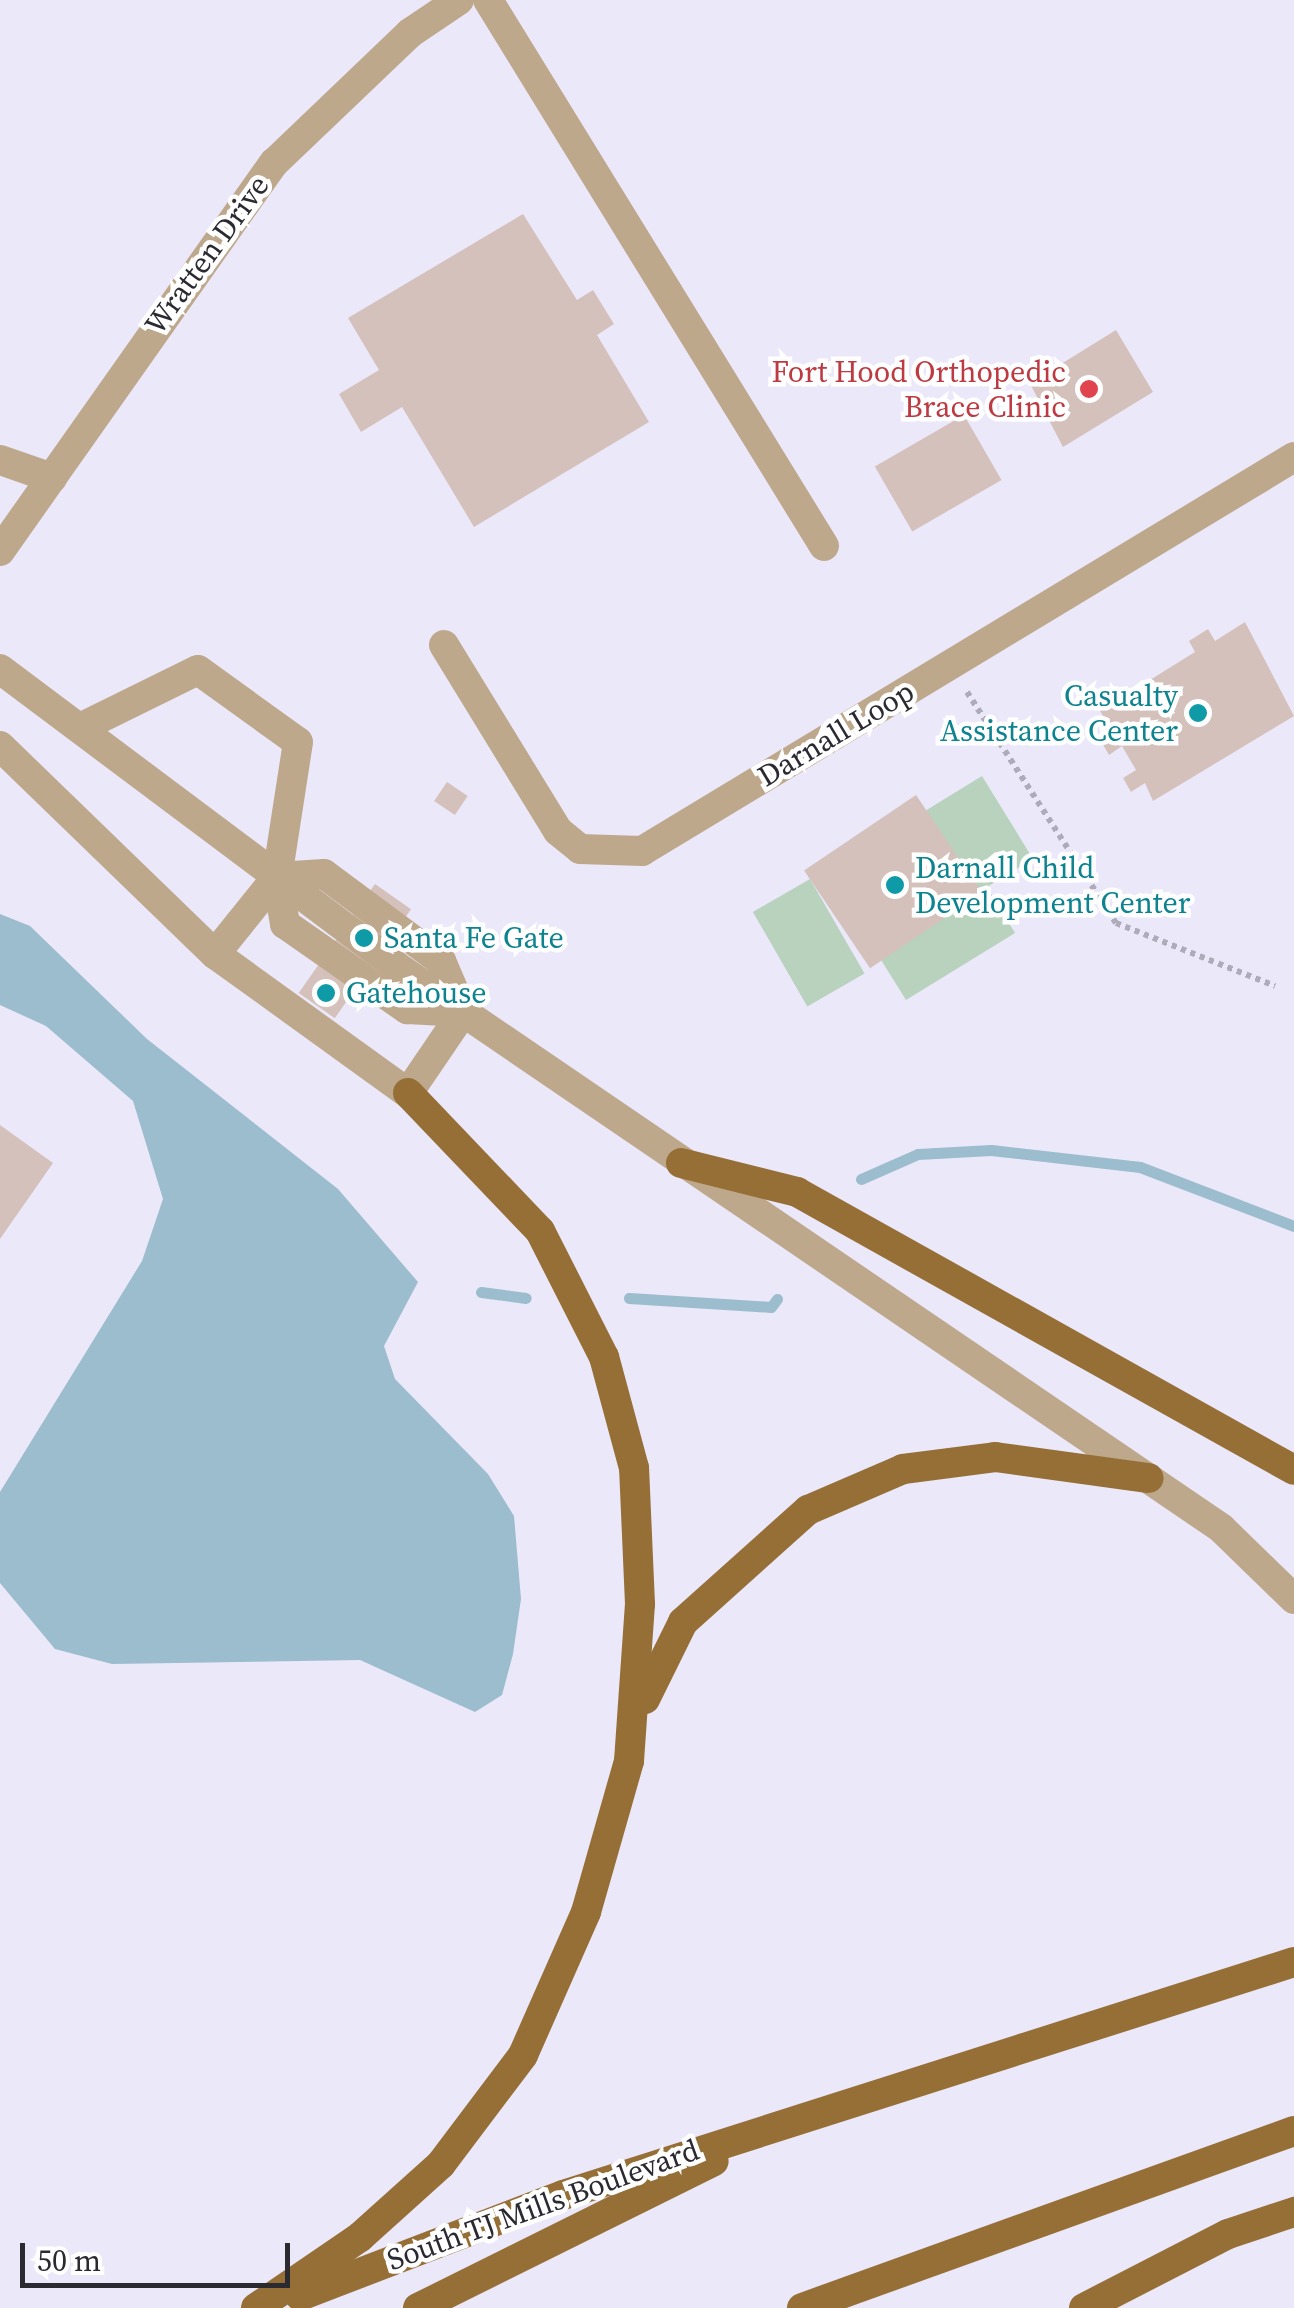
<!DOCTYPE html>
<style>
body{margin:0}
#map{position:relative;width:1294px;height:2308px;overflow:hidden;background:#ebe8fa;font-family:"Source Serif 4",serif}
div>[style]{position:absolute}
.green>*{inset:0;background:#b8d2bd;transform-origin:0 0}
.water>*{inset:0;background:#9bbdcd}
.stream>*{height:11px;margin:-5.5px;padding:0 5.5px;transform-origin:5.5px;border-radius:5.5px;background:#9bbdcd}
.building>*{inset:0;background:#d5c1bc;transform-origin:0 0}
.path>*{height:6px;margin-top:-3px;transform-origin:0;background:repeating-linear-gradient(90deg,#aeacba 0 5px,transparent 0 10px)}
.minor>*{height:30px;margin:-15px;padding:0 15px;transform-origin:15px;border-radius:15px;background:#bea88c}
.major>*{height:30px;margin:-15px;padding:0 15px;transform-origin:15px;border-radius:15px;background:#966f37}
.dots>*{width:28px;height:28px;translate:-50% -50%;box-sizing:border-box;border:5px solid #fff;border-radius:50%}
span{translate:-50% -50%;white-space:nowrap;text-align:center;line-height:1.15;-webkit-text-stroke:9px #fff;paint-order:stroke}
.street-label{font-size:30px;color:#2b2a31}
.health-label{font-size:30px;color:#be3a42}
.right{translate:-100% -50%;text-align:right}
.culture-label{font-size:30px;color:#0d838f}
.left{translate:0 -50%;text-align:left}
.scale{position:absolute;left:20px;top:2243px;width:270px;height:45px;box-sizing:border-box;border:5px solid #2b2a31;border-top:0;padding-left:12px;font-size:30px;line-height:35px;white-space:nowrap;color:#2b2a31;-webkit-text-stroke:8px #fff;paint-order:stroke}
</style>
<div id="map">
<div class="green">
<i style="clip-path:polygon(982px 776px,1033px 859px,987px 887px,1015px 933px,906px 1000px,878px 955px,980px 893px,925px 811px)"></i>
<i style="left:810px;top:879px;width:109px;height:66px;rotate:60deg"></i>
</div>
<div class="water">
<i style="clip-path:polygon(0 914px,30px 926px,147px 1039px,338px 1189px,418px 1282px,384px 1346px,395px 1379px,488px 1474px,514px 1516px,521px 1599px,513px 1654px,502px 1695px,475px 1712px,360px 1660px,112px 1664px,55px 1649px,0 1583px,0 1492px,142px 1261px,163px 1199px,133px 1101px,46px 1026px,0 1005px)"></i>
</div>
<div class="stream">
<i style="left:861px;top:1179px;width:62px;rotate:-23.7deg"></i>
<i style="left:918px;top:1154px;width:73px;rotate:-3.1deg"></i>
<i style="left:991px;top:1150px;width:150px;rotate:6.5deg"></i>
<i style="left:1140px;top:1167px;width:165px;rotate:21deg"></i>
<i style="left:481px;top:1292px;width:45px;rotate:7.6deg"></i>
<i style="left:629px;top:1298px;width:142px;rotate:3.6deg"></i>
<i style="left:771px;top:1307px;width:10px;rotate:-53deg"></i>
</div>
<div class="building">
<i style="clip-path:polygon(523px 214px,577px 300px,593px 290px,614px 324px,597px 335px,649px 422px,474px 527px,402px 407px,361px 432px,339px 394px,379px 370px,348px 318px)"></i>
<i style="clip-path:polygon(1116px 330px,1153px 392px,1063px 447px,1024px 372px,1045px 358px,1053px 369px)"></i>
<i style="left:964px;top:415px;width:75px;height:103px;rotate:60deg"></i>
<i style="clip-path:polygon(1245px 622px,1294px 716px,1153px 801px,1145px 783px,1131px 792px,1123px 778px,1136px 770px,1122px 746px,1109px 755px,1101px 741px,1114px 733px,1100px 711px,1195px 652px,1189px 641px,1208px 629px,1215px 641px)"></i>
<i style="left:447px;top:782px;width:25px;height:23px;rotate:34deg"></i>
<i style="left:916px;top:795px;width:118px;height:135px;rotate:56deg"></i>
<i style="left:375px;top:884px;width:44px;height:133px;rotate:35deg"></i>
<i style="clip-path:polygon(0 1125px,53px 1163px,0 1239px)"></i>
</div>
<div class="path">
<i style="left:967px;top:692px;width:275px;rotate:57.2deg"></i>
<i style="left:1116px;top:923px;width:171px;rotate:21.6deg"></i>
</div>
<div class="minor">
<i style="left:488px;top:0;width:641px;rotate:58.39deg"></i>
<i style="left:0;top:460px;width:55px;rotate:19.1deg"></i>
<i style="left:0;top:551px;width:475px;rotate:-54.8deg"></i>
<i style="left:274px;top:163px;width:188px;rotate:-43.7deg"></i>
<i style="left:410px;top:33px;width:59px;rotate:-34deg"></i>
<i style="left:444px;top:645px;width:218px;rotate:58.5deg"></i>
<i style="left:558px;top:831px;width:28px;rotate:39deg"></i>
<i style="left:580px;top:849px;width:62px;rotate:1.8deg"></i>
<i style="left:642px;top:851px;width:762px;rotate:-31.14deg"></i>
<i style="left:0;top:669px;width:504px;rotate:36.85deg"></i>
<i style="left:403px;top:971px;width:990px;rotate:34.25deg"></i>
<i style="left:1221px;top:1528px;width:102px;rotate:44.2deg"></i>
<i style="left:82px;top:727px;width:129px;rotate:-26.2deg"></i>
<i style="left:198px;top:670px;width:123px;rotate:35.8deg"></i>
<i style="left:298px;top:742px;width:137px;rotate:98.8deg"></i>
<i style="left:277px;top:877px;width:48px;rotate:80.3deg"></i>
<i style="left:285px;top:924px;width:149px;rotate:34.9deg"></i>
<i style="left:407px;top:1009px;width:56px;rotate:3.1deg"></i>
<i style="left:0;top:746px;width:299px;rotate:44.1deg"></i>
<i style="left:215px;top:954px;width:238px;rotate:35.8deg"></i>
<i style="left:408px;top:1093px;width:98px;rotate:-55.8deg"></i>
<i style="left:215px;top:954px;width:99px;rotate:-51.2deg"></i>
<i style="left:277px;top:877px;width:47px;rotate:-3.7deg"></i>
<i style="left:324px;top:874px;width:146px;rotate:36.6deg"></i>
<i style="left:441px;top:961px;width:56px;rotate:66.7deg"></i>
</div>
<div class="major">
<i style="left:681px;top:1163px;width:120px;rotate:14deg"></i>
<i style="left:797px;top:1192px;width:569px;rotate:29.22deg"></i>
<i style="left:645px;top:1699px;width:86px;rotate:-63.7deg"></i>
<i style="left:683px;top:1622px;width:168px;rotate:-41.9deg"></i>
<i style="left:808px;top:1510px;width:103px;rotate:-23.3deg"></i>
<i style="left:903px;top:1469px;width:93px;rotate:-7.4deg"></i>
<i style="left:995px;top:1457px;width:155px;rotate:7.8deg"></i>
<i style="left:300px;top:2296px;width:282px;rotate:-21deg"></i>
<i style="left:563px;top:2195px;width:767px;rotate:-17.68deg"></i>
<i style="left:256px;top:2308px;width:126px;rotate:-34.3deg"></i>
<i style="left:360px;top:2237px;width:109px;rotate:-42deg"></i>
<i style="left:441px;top:2164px;width:136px;rotate:-53deg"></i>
<i style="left:523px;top:2055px;width:156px;rotate:-66.2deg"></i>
<i style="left:586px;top:1912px;width:157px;rotate:-74.1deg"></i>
<i style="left:629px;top:1761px;width:157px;rotate:-86deg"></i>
<i style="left:640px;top:1604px;width:136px;rotate:-92.5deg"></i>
<i style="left:634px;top:1468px;width:115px;rotate:-105.1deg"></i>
<i style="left:604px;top:1357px;width:141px;rotate:-116.9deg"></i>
<i style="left:540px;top:1231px;width:191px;rotate:-133.7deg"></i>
<i style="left:418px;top:2308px;width:330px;rotate:-26.4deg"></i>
<i style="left:802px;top:2308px;width:523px;rotate:-19.79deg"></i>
<i style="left:1084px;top:2308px;width:162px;rotate:-27.2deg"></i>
<i style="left:1228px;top:2234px;width:70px;rotate:-18.4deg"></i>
</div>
<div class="dots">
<i style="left:1089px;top:389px;background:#e0444e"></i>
<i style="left:1198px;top:713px;background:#0f9aa8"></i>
<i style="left:895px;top:885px;background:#0f9aa8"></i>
<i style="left:364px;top:938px;background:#0f9aa8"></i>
<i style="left:326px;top:993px;background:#0f9aa8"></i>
</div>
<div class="street-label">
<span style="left:207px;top:255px;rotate:-54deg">Wratten Drive</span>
<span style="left:836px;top:734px;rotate:-31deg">Darnall Loop</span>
<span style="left:543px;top:2205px;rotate:-20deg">South TJ Mills Boulevard</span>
</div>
<div class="health-label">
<span class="right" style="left:1066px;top:389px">Fort Hood Orthopedic<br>Brace Clinic</span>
</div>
<div class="culture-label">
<span class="right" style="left:1178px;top:713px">Casualty<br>Assistance Center</span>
<span class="left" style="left:915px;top:885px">Darnall Child<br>Development Center</span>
<span class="left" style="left:384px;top:938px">Santa Fe Gate</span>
<span class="left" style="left:346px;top:993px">Gatehouse</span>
</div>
<div class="scale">50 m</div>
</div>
